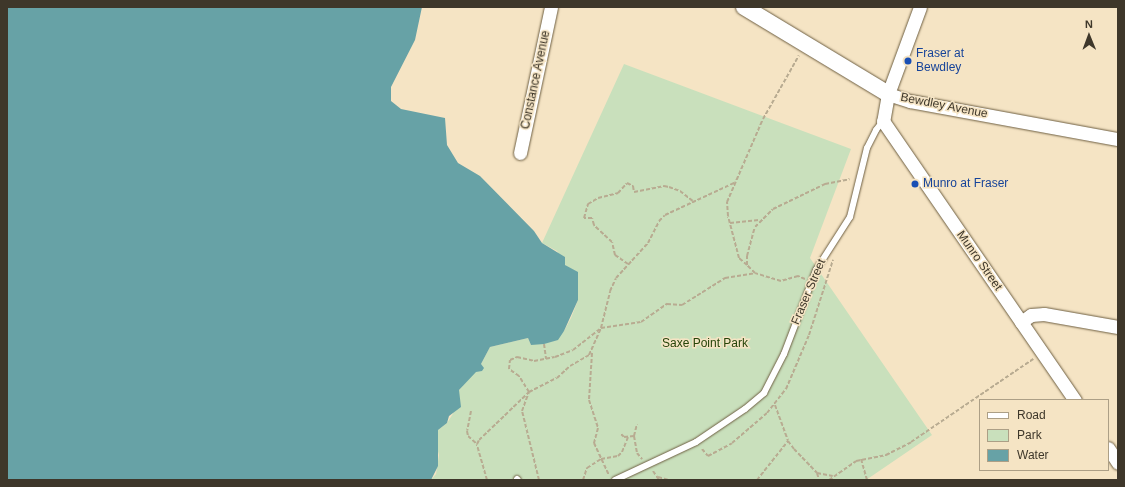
<!DOCTYPE html>
<style>
body{margin:0}
#map{position:relative;width:1125px;height:487px;overflow:hidden;background:#f5e4c4;font-family:Helvetica,sans-serif}
div>[style]{position:absolute}
.green>*{inset:0;background:#c9e0bc}
.water>*{inset:0;background:#67a2a6}
.path>*{height:2px;margin-top:-1px;transform-origin:0;background:repeating-linear-gradient(90deg,#b8ab91 0 4px,transparent 0 6px)}
.roads{filter:drop-shadow(0 0 1px #6e5f42) drop-shadow(0 0 1px #6e5f42)}
.service>*{height:6px;margin:-3px;padding:0 3px;transform-origin:3px;border-radius:3px;background:#fff}
.minor>*{height:13px;margin:-6.5px;padding:0 6.5px;transform-origin:6.5px;border-radius:6.5px;background:#fff}
.tertiary>*{height:16px;margin:-8px;padding:0 8px;transform-origin:8px;border-radius:8px;background:#fff}
.dots>*{width:11px;height:11px;translate:-50% -50%;box-sizing:border-box;border:2px solid #f5e4c4;border-radius:50%}
span{translate:-50% -50%;white-space:nowrap;text-align:center;line-height:1.15;-webkit-text-stroke:3px #f5e4c4;paint-order:stroke}
.transit-label{font-size:12px;color:#164399}
.left{translate:0 -50%;text-align:left}
.street-label{font-size:12px;color:#3e372a}
.park-label{font-size:12px;color:#264409}
.frame{position:absolute;inset:0;border:8px solid #3e372a;pointer-events:none}
.legend{position:absolute;left:979px;top:399px;width:130px;height:72px;box-sizing:border-box;background:#f5e4c4;border:1px solid #ac9f86;margin:0;padding:5px 7px;list-style:none;font-size:12px;color:#3e372a}
.legend li{display:flex;align-items:center;gap:8px;height:20px}
.legend b{width:20px;border:1px solid #ac9f86}
.north{position:absolute;left:1069px;top:16px;width:40px;height:40px;-webkit-text-stroke:3px #f5e4c4;paint-order:stroke;rotate:359deg;font-size:11px;font-weight:700;line-height:16px;text-align:center;color:#3e372a}
.north::after{content:'';display:block;margin:auto;width:14px;height:18px;background:#3e372a;clip-path:polygon(50% 0,100% 100%,50% 72%,0 100%)}
</style>
<div id="map">
<div class="green">
<i style="clip-path:polygon(624px 64px,851px 149px,810px 258px,932px 435px,866px 480px,431px 480px,436px 474px,439px 455px,436px 444px,438px 430px,447px 423px,454px 412px,459px 390px,481px 364px,490px 347px,528px 338px,531px 345px,564px 331px,571px 318px,578px 300px,565px 264px,557px 251px,542px 243px)"></i>
</div>
<div class="water">
<i style="clip-path:polygon(7px 7px,422px 7px,415px 40px,391px 87px,391px 101px,401px 109px,445px 118px,447px 145px,458px 163px,480px 176px,534px 231px,542px 243px,565px 257px,565px 265px,578px 272px,578px 300px,564px 331px,558px 340px,544px 344px,531px 345px,528px 338px,490px 347px,481px 364px,484px 368px,482px 371px,476px 372px,459px 390px,461px 407px,449px 416px,447px 423px,438px 430px,438px 466px,431px 480px,7px 480px)"></i>
</div>
<div class="path">
<i style="left:730px;top:223px;width:29px;rotate:-6deg"></i>
<i style="left:628px;top:264px;width:16px;rotate:-145deg"></i>
<i style="left:615px;top:255px;width:13px;rotate:-103deg"></i>
<i style="left:612px;top:242px;width:25px;rotate:-137deg"></i>
<i style="left:594px;top:225px;width:7px;rotate:-106deg"></i>
<i style="left:592px;top:218px;width:8px;rotate:180deg"></i>
<i style="left:584px;top:218px;width:15px;rotate:-74deg"></i>
<i style="left:588px;top:204px;width:12px;rotate:-31deg"></i>
<i style="left:598px;top:198px;width:21px;rotate:-14deg"></i>
<i style="left:618px;top:193px;width:13px;rotate:-48deg"></i>
<i style="left:627px;top:183px;width:7px;rotate:27deg"></i>
<i style="left:633px;top:186px;width:6px;rotate:81deg"></i>
<i style="left:634px;top:192px;width:31px;rotate:-11deg"></i>
<i style="left:664px;top:186px;width:5px;rotate:11deg"></i>
<i style="left:669px;top:187px;width:12px;rotate:20deg"></i>
<i style="left:680px;top:191px;width:16px;rotate:38deg"></i>
<i style="left:747px;top:265px;width:11px;rotate:-139deg"></i>
<i style="left:739px;top:258px;width:43px;rotate:-104.7deg"></i>
<i style="left:728px;top:216px;width:14px;rotate:-94deg"></i>
<i style="left:727px;top:202px;width:90px;rotate:-66.6deg"></i>
<i style="left:763px;top:119px;width:73px;rotate:-60.6deg"></i>
<i style="left:805px;top:279px;width:8px;rotate:-157deg"></i>
<i style="left:798px;top:276px;width:18px;rotate:164deg"></i>
<i style="left:781px;top:281px;width:27px;rotate:-163deg"></i>
<i style="left:755px;top:273px;width:11px;rotate:-135deg"></i>
<i style="left:747px;top:265px;width:9px;rotate:-90deg"></i>
<i style="left:747px;top:256px;width:30px;rotate:-75deg"></i>
<i style="left:755px;top:227px;width:25px;rotate:-45deg"></i>
<i style="left:773px;top:209px;width:58px;rotate:-25.7deg"></i>
<i style="left:825px;top:184px;width:25px;rotate:-11deg"></i>
<i style="left:544px;top:344px;width:15px;rotate:82deg"></i>
<i style="left:592px;top:353px;width:47px;rotate:93.7deg"></i>
<i style="left:589px;top:400px;width:29px;rotate:72deg"></i>
<i style="left:598px;top:428px;width:16px;rotate:105deg"></i>
<i style="left:594px;top:443px;width:35px;rotate:65deg"></i>
<i style="left:775px;top:405px;width:38px;rotate:70deg"></i>
<i style="left:788px;top:441px;width:10px;rotate:53deg"></i>
<i style="left:794px;top:449px;width:33px;rotate:46deg"></i>
<i style="left:817px;top:473px;width:16px;rotate:11deg"></i>
<i style="left:471px;top:411px;width:20px;rotate:101deg"></i>
<i style="left:467px;top:431px;width:5px;rotate:79deg"></i>
<i style="left:468px;top:436px;width:12px;rotate:42deg"></i>
<i style="left:621px;top:434px;width:4px;rotate:45deg"></i>
<i style="left:624px;top:437px;width:10px;rotate:-6deg"></i>
<i style="left:634px;top:436px;width:12px;rotate:-76deg"></i>
<i style="left:634px;top:436px;width:17px;rotate:80deg"></i>
<i style="left:637px;top:453px;width:8px;rotate:50deg"></i>
<i style="left:702px;top:449px;width:9px;rotate:49deg"></i>
<i style="left:708px;top:456px;width:27px;rotate:-28deg"></i>
<i style="left:732px;top:443px;width:46px;rotate:-40.6deg"></i>
<i style="left:767px;top:413px;width:31px;rotate:-52deg"></i>
<i style="left:786px;top:389px;width:59px;rotate:-66.9deg"></i>
<i style="left:809px;top:335px;width:79px;rotate:-72.3deg"></i>
<i style="left:861px;top:459px;width:22px;rotate:74deg"></i>
<i style="left:653px;top:471px;width:11px;rotate:56deg"></i>
<i style="left:817px;top:473px;width:7px;rotate:74deg"></i>
<i style="left:658px;top:477px;width:11px;rotate:15deg"></i>
<i style="left:487px;top:480px;width:37px;rotate:-106deg"></i>
<i style="left:477px;top:444px;width:4px;rotate:-63deg"></i>
<i style="left:479px;top:440px;width:69px;rotate:-43.8deg"></i>
<i style="left:529px;top:392px;width:31px;rotate:-27deg"></i>
<i style="left:557px;top:378px;width:18px;rotate:-43deg"></i>
<i style="left:570px;top:366px;width:22px;rotate:-30deg"></i>
<i style="left:589px;top:355px;width:30px;rotate:-66deg"></i>
<i style="left:601px;top:328px;width:38px;rotate:-76deg"></i>
<i style="left:610px;top:291px;width:14px;rotate:-65deg"></i>
<i style="left:616px;top:278px;width:47px;rotate:-47.6deg"></i>
<i style="left:648px;top:243px;width:25px;rotate:-63deg"></i>
<i style="left:659px;top:221px;width:8px;rotate:-45deg"></i>
<i style="left:665px;top:215px;width:78px;rotate:-24.9deg"></i>
<i style="left:539px;top:480px;width:71px;rotate:-103.8deg"></i>
<i style="left:522px;top:411px;width:20px;rotate:-70deg"></i>
<i style="left:529px;top:392px;width:19px;rotate:-122deg"></i>
<i style="left:519px;top:376px;width:12px;rotate:-145deg"></i>
<i style="left:509px;top:369px;width:9px;rotate:-84deg"></i>
<i style="left:510px;top:360px;width:8px;rotate:-23deg"></i>
<i style="left:517px;top:357px;width:17px;rotate:13deg"></i>
<i style="left:534px;top:361px;width:21px;rotate:-11deg"></i>
<i style="left:555px;top:357px;width:19px;rotate:-21deg"></i>
<i style="left:573px;top:350px;width:36px;rotate:-38deg"></i>
<i style="left:601px;top:328px;width:40px;rotate:-8.5deg"></i>
<i style="left:641px;top:322px;width:32px;rotate:-35deg"></i>
<i style="left:667px;top:304px;width:15px;rotate:4deg"></i>
<i style="left:682px;top:305px;width:51px;rotate:-32.1deg"></i>
<i style="left:725px;top:278px;width:30px;rotate:-9deg"></i>
<i style="left:583px;top:480px;width:13px;rotate:-72deg"></i>
<i style="left:587px;top:468px;width:17px;rotate:-33deg"></i>
<i style="left:601px;top:459px;width:17px;rotate:-10deg"></i>
<i style="left:618px;top:456px;width:6px;rotate:-45deg"></i>
<i style="left:622px;top:452px;width:16px;rotate:-68deg"></i>
<i style="left:757px;top:480px;width:50px;rotate:-51.5deg"></i>
<i style="left:829px;top:480px;width:33px;rotate:-35deg"></i>
<i style="left:856px;top:461px;width:31px;rotate:-11deg"></i>
<i style="left:886px;top:455px;width:28px;rotate:-27deg"></i>
<i style="left:911px;top:442px;width:148px;rotate:-34.2deg"></i>
</div>
<div class="roads">
<div class="service">
<i style="left:517px;top:479px;width:1px;rotate:45deg"></i>
<i style="left:615px;top:480px;width:89px;rotate:-25.1deg"></i>
<i style="left:696px;top:442px;width:59px;rotate:-34deg"></i>
<i style="left:745px;top:409px;width:25px;rotate:-40deg"></i>
<i style="left:764px;top:393px;width:44px;rotate:-62.9deg"></i>
<i style="left:784px;top:354px;width:90px;rotate:-69.1deg"></i>
<i style="left:816px;top:270px;width:63px;rotate:-57.3deg"></i>
<i style="left:850px;top:217px;width:71px;rotate:-76.2deg"></i>
<i style="left:867px;top:148px;width:20px;rotate:-63deg"></i>
<i style="left:876px;top:130px;width:11px;rotate:-52deg"></i>
</div>
<div class="minor">
<i style="left:920px;top:7px;width:93px;rotate:110.2deg"></i>
<i style="left:888px;top:94px;width:27px;rotate:100deg"></i>
<i style="left:883px;top:121px;width:339px;rotate:55.5deg"></i>
<i style="left:888px;top:94px;width:23px;rotate:18deg"></i>
<i style="left:910px;top:101px;width:211px;rotate:10.4deg"></i>
<i style="left:520px;top:153px;width:149px;rotate:-78deg"></i>
<i style="left:1021px;top:322px;width:12px;rotate:-35deg"></i>
<i style="left:1031px;top:315px;width:13px;rotate:-4deg"></i>
<i style="left:1044px;top:314px;width:75px;rotate:10deg"></i>
<i style="left:1108px;top:448px;width:18px;rotate:56deg"></i>
</div>
<div class="tertiary">
<i style="left:744px;top:7px;width:168px;rotate:31.1deg"></i>
</div>
</div>
<div class="dots">
<i style="left:908px;top:61px;background:#1a4fb4"></i>
<i style="left:915px;top:184px;background:#1a4fb4"></i>
</div>
<div class="transit-label">
<span class="left" style="left:916px;top:61px">Fraser at<br>Bewdley</span>
<span class="left" style="left:923px;top:184px">Munro at Fraser</span>
</div>
<div class="street-label">
<span style="left:536px;top:80px;rotate:-78deg">Constance Avenue</span>
<span style="left:944px;top:106px;rotate:11deg">Bewdley Avenue</span>
<span style="left:979px;top:261px;rotate:55deg">Munro Street</span>
<span style="left:809px;top:292px;rotate:-67deg">Fraser Street</span>
</div>
<div class="park-label">
<span style="left:705px;top:344px">Saxe Point Park</span>
</div>
<div class="frame"></div>
<ul class="legend">
<li><b style="height:5px;background:#fff"></b>Road</li>
<li><b style="height:11px;background:#c9e0bc"></b>Park</li>
<li><b style="height:11px;background:#67a2a6"></b>Water</li>
</ul>
<div class="north">N</div>
</div>
